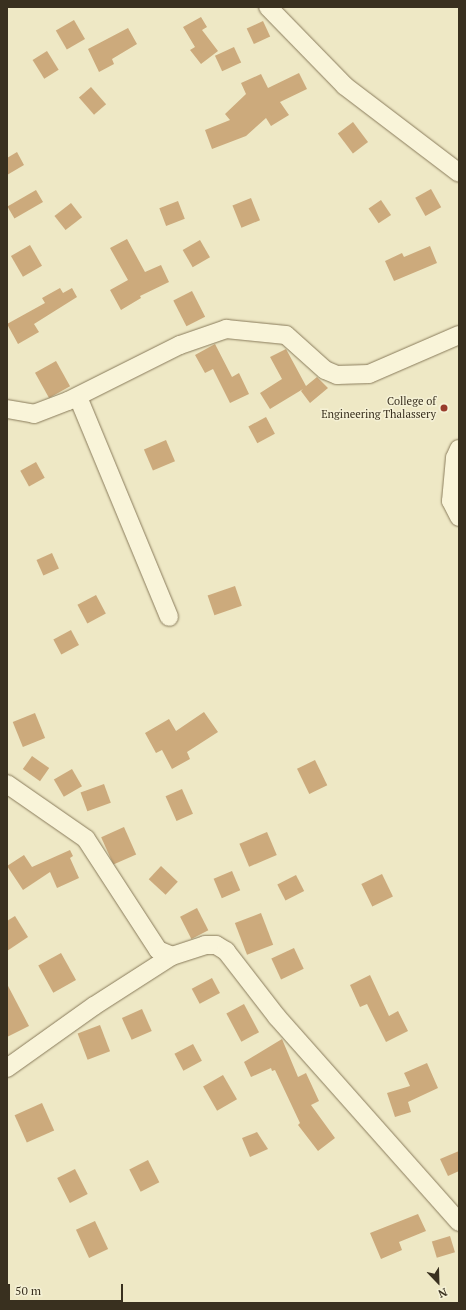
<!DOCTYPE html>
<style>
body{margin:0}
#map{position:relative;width:466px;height:1310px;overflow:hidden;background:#eee8c5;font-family:"PT Serif",serif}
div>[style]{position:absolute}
.building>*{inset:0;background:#ccaa7c;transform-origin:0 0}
.roads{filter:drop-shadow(0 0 1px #897b5b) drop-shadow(0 0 1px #897b5b)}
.minor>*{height:18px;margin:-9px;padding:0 9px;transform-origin:9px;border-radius:9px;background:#f9f4d9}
.dots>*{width:11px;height:11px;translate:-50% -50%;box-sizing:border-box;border:2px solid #f5f1d5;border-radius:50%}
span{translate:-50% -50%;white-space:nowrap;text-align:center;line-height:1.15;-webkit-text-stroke:3px #f5f1d5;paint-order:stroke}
.poi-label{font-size:11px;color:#39301f}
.right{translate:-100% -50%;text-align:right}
.frame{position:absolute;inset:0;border:8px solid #39301f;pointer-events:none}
.north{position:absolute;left:418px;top:1262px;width:40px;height:40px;-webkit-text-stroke:3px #f5f1d5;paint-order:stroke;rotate:157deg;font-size:11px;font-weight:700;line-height:16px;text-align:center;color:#39301f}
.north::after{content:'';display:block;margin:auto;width:14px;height:18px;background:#39301f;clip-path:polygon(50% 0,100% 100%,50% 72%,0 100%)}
.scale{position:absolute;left:8px;top:1284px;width:115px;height:18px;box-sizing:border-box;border:2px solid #39301f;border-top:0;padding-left:5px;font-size:12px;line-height:14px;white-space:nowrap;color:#39301f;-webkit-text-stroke:3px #f5f1d5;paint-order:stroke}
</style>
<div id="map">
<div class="building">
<i style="clip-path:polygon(201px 17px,207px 27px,202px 30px,218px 51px,201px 64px,190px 50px,195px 47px,183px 27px)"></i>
<i style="left:74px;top:20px;width:22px;height:21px;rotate:60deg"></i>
<i style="left:263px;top:21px;width:17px;height:18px;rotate:65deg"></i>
<i style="clip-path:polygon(128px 28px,137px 44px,112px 59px,114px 64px,99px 72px,88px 49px)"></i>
<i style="left:234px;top:47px;width:17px;height:21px;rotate:65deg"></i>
<i style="left:47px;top:51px;width:22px;height:17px;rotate:58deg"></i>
<i style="clip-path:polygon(299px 73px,307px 89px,280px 102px,289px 115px,271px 126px,266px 118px,246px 136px,212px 149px,205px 130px,230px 120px,225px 114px,246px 94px,241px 83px,261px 74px,268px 88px)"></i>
<i style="left:91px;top:87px;width:23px;height:16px;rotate:49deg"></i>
<i style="left:353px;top:122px;width:25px;height:19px;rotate:53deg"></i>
<i style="clip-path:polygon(17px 152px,24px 165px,7px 175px,7px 158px)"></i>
<i style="left:431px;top:189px;width:21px;height:18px;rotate:61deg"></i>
<i style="left:36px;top:190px;width:14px;height:33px;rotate:60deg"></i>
<i style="left:251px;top:198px;width:24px;height:20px;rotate:68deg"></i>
<i style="left:381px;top:200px;width:18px;height:15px;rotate:56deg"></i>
<i style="left:178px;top:201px;width:19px;height:20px;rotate:69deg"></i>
<i style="left:71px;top:203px;width:18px;height:21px;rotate:52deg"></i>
<i style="clip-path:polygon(127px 239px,145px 272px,161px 265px,169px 282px,140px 296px,141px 298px,121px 310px,110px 290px,128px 280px,110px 248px)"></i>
<i style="left:200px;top:240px;width:20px;height:20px;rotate:60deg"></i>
<i style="left:30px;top:245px;width:24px;height:22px;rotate:60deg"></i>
<i style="clip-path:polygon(430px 246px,437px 263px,394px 281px,385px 261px,402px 253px,404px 257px)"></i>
<i style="clip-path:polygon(60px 288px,63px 293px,72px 288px,77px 297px,34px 324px,39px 332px,18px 344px,7px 324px,45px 303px,42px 298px)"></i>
<i style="left:192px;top:291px;width:29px;height:21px;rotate:63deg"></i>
<i style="clip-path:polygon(215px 344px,232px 377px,239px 373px,249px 394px,230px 403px,213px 369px,205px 373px,195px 355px)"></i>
<i style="clip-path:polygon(286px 349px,306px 386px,317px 377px,328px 388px,310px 403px,301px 391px,303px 389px,270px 409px,260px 393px,282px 379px,270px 357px)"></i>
<i style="left:56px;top:361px;width:29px;height:24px;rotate:61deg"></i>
<i style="left:266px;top:417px;width:19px;height:20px;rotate:62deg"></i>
<i style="left:166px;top:440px;width:23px;height:24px;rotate:67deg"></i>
<i style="left:36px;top:462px;width:18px;height:18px;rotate:61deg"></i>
<i style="left:52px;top:553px;width:17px;height:17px;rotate:66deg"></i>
<i style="left:235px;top:586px;width:21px;height:29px;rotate:71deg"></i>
<i style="left:96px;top:595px;width:21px;height:21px;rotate:62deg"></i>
<i style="left:71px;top:630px;width:17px;height:20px;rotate:62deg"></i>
<i style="clip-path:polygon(204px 712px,218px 732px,187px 752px,190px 759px,172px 769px,162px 750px,156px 753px,145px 733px,169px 719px,176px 731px)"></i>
<i style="left:35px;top:713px;width:27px;height:24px;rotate:68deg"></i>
<i style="left:32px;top:756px;width:21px;height:16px;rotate:35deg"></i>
<i style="left:315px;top:760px;width:28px;height:20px;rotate:64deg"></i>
<i style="left:72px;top:769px;width:20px;height:21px;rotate:60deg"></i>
<i style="left:104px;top:784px;width:20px;height:25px;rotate:70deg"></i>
<i style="left:182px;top:789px;width:27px;height:18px;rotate:66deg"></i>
<i style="left:124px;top:827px;width:30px;height:25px;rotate:66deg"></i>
<i style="left:267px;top:832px;width:25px;height:30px;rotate:67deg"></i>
<i style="clip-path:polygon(70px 850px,73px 856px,70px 858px,79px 878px,57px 888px,50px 872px,23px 890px,7px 866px,24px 855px,32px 867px)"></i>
<i style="left:161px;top:866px;width:23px;height:18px;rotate:43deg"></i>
<i style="left:232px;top:871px;width:21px;height:20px;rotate:67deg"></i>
<i style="left:382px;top:874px;width:25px;height:23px;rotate:64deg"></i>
<i style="left:296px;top:875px;width:18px;height:21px;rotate:63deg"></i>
<i style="left:197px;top:908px;width:25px;height:19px;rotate:63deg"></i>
<i style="left:261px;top:913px;width:34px;height:28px;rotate:69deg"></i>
<i style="clip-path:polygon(15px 916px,28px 937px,7px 951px,7px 921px)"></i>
<i style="left:294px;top:948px;width:23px;height:25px;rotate:65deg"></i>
<i style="left:61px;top:953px;width:31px;height:26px;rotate:61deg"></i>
<i style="clip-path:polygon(370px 975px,389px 1016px,398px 1011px,408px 1031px,386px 1042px,367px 1004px,360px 1007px,350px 985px)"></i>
<i style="left:212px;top:978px;width:17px;height:23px;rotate:62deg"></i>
<i style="clip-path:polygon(7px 984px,29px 1026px,7px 1037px)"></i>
<i style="left:244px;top:1004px;width:32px;height:20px;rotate:62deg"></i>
<i style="left:142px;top:1009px;width:24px;height:22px;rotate:66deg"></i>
<i style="left:100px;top:1025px;width:28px;height:24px;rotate:69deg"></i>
<i style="clip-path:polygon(282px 1039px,298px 1077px,306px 1073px,319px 1101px,311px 1105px,335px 1138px,318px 1151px,298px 1125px,300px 1123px,275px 1070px,272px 1071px,271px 1068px,251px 1077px,244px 1062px)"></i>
<i style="left:193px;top:1044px;width:19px;height:21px;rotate:62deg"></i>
<i style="clip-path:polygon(427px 1063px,438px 1088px,408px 1102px,411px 1112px,395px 1117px,387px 1093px,410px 1086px,404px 1073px)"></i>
<i style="left:223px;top:1075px;width:28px;height:23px;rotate:60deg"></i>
<i style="left:42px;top:1103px;width:30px;height:30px;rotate:66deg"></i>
<i style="clip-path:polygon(257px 1132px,268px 1149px,250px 1157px,242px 1138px)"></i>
<i style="clip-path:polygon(459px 1151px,459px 1171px,448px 1176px,440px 1159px)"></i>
<i style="left:148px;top:1160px;width:25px;height:21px;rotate:63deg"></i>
<i style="left:75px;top:1169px;width:28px;height:20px;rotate:63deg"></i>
<i style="clip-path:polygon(418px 1214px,426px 1231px,399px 1242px,402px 1250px,381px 1259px,370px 1233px)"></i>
<i style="left:95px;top:1221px;width:31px;height:21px;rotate:65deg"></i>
<i style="left:450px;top:1236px;width:17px;height:19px;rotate:73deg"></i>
</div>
<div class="roads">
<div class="minor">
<i style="left:268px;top:7px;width:110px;rotate:45.7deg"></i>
<i style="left:345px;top:86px;width:143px;rotate:37.3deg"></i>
<i style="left:78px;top:397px;width:238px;rotate:67.5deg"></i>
<i style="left:7px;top:409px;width:27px;rotate:10deg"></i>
<i style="left:34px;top:414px;width:36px;rotate:-21deg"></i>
<i style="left:68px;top:401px;width:125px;rotate:-26.6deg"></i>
<i style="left:180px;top:345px;width:49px;rotate:-19.2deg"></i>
<i style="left:226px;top:329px;width:60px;rotate:5.7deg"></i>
<i style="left:286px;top:335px;width:52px;rotate:41.9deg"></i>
<i style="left:325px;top:370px;width:13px;rotate:23deg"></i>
<i style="left:337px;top:375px;width:32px;rotate:-2deg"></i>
<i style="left:369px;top:374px;width:98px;rotate:-23.4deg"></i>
<i style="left:459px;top:449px;width:10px;rotate:114deg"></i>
<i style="left:455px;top:458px;width:43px;rotate:95.3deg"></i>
<i style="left:451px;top:501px;width:18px;rotate:63deg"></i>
<i style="left:7px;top:784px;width:96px;rotate:34.8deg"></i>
<i style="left:86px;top:839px;width:132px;rotate:57deg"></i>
<i style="left:158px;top:950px;width:15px;rotate:23deg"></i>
<i style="left:172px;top:956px;width:35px;rotate:-18deg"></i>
<i style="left:205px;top:945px;width:11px"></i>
<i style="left:216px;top:945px;width:12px;rotate:31deg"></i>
<i style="left:226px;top:951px;width:83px;rotate:52.3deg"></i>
<i style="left:277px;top:1017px;width:274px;rotate:48.4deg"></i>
<i style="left:7px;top:1068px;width:107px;rotate:-35.5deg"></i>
<i style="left:94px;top:1006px;width:93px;rotate:-32.7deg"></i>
</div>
</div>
<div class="dots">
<i style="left:444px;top:408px;background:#983c2c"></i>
</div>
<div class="poi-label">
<span class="right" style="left:436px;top:408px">College of<br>Engineering Thalassery</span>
</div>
<div class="frame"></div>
<div class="north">N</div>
<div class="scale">50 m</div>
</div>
